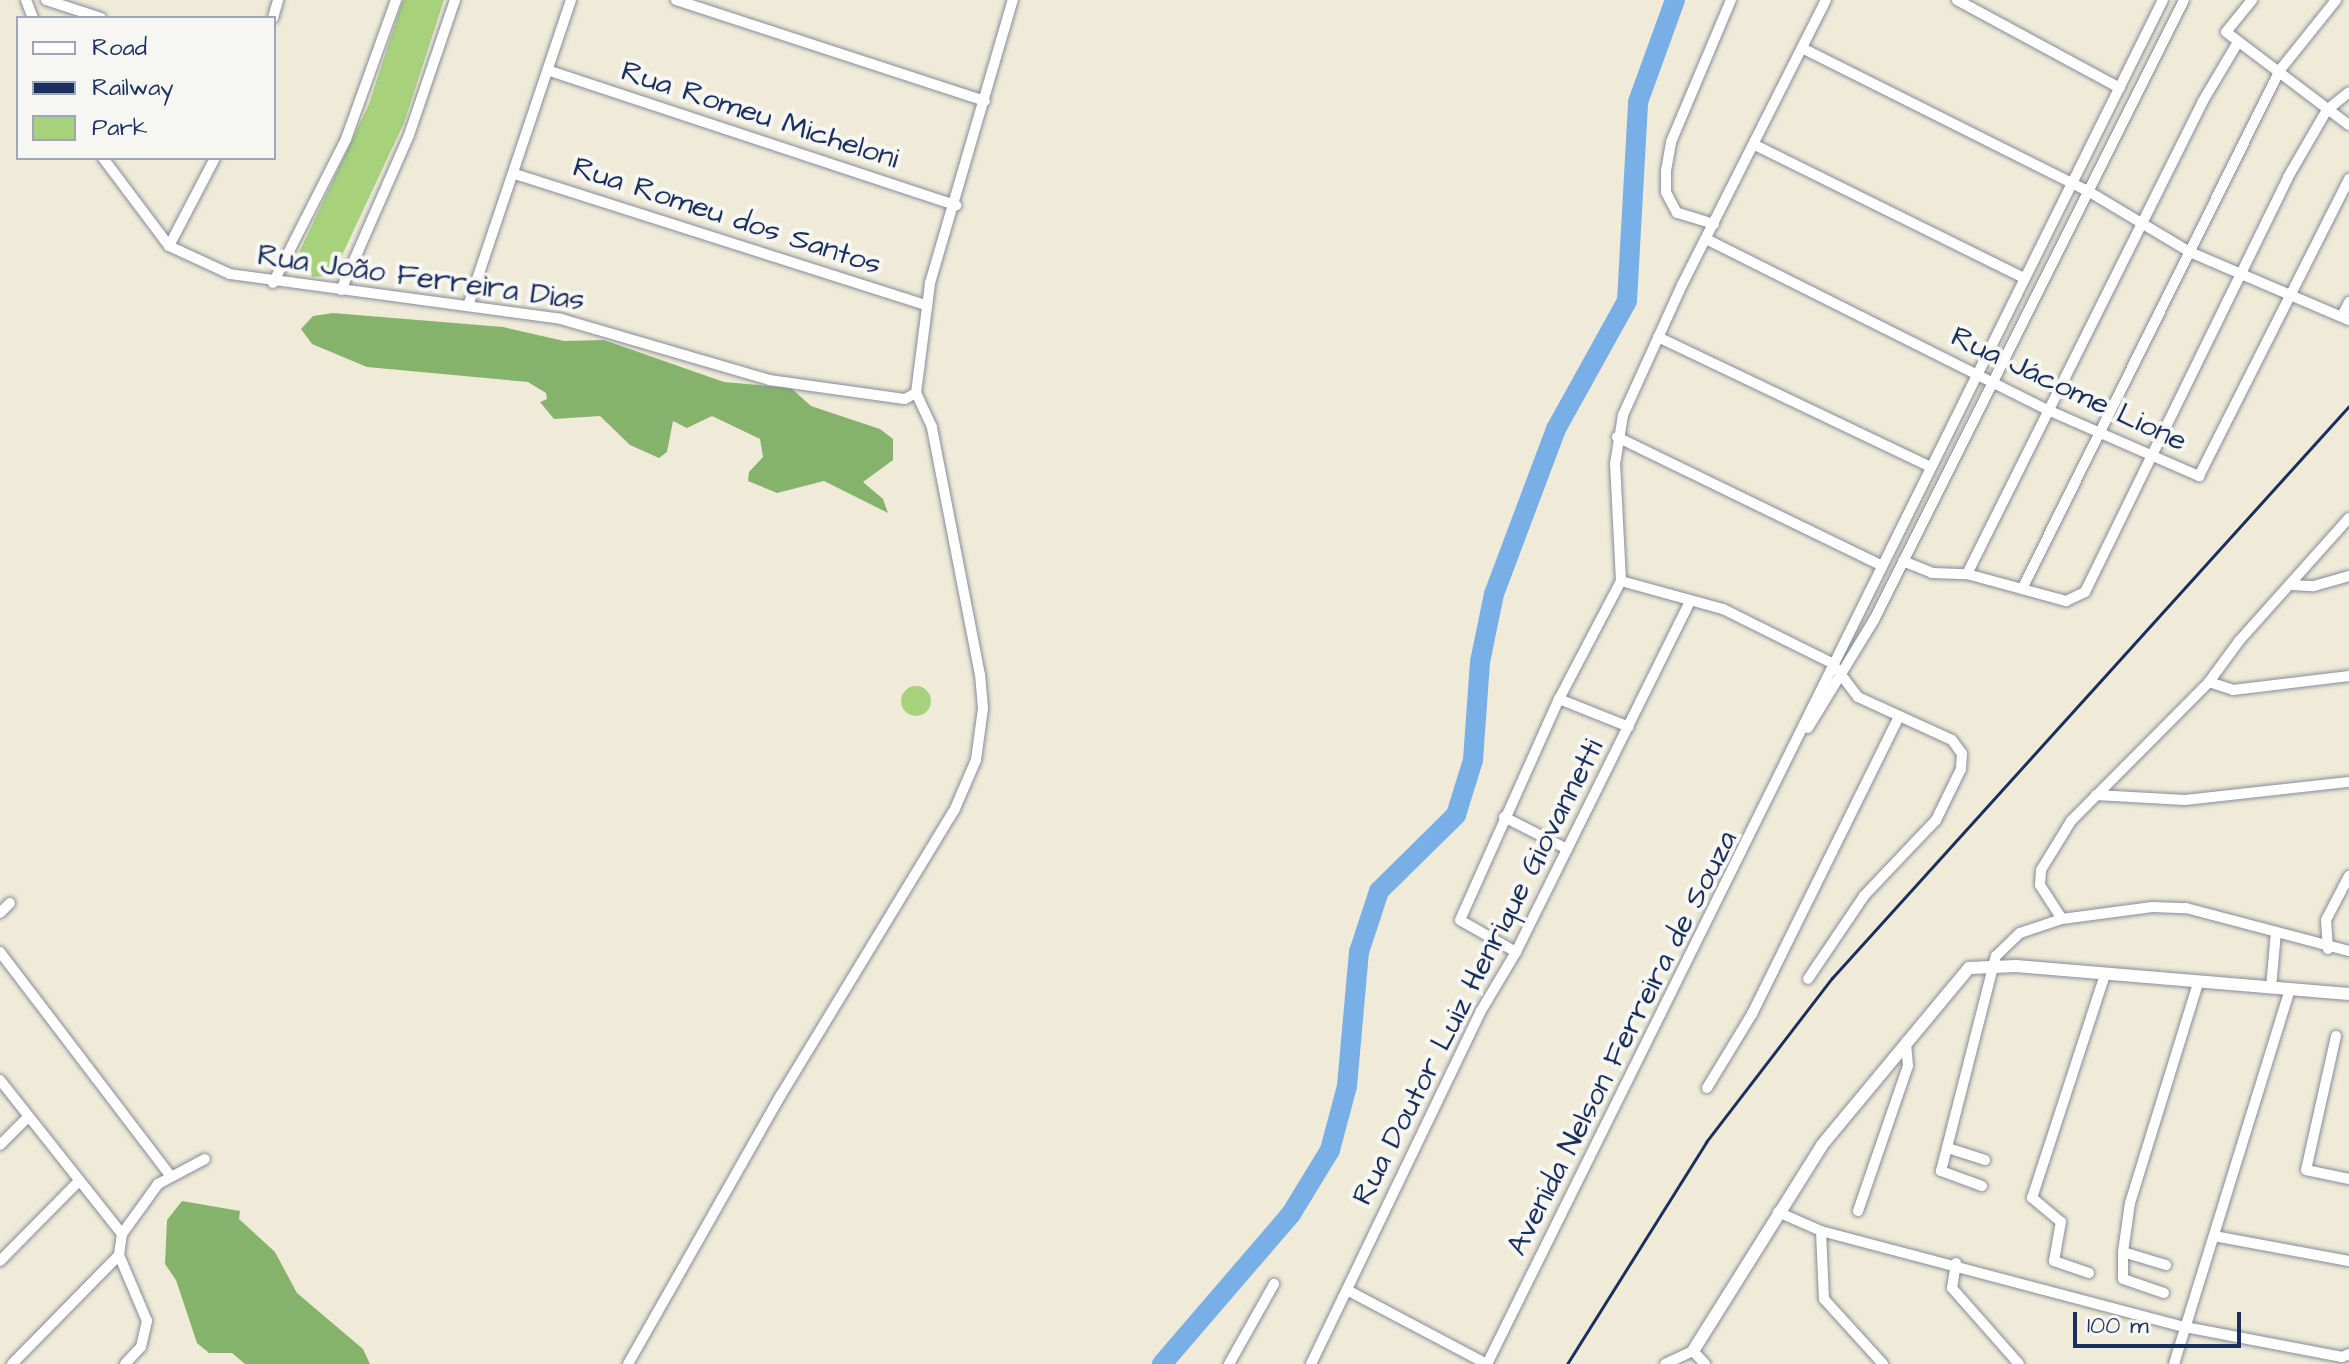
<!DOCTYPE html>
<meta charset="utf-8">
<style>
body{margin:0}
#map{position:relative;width:2349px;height:1364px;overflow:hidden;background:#f0ebd8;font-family:"Architects Daughter",sans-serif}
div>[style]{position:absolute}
.green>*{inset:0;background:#a8d17c}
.round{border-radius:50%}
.forest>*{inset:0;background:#86b36c}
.river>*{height:20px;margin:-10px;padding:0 10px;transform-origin:10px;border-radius:10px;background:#78afe7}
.roads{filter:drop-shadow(0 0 2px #868d9b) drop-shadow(0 0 2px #868d9b)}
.minor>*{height:10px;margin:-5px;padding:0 5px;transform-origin:5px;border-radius:5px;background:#fff}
.tertiary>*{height:12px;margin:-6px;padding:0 6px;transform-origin:6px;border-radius:6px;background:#fff}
.rail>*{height:3px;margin:-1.5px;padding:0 1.5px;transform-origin:1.5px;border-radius:1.5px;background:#1b2f5e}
span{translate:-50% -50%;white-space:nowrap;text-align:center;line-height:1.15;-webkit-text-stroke:8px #f6f6f2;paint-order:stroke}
.street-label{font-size:30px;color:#1b2f5e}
.legend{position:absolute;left:16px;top:16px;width:260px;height:144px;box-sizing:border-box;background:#f6f6f2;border:2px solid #9ea6b7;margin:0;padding:10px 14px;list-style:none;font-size:24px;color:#1b2f5e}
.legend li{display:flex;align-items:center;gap:16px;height:40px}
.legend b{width:40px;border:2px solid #9ea6b7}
.scale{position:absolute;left:2073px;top:1312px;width:168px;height:36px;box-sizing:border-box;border:4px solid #1b2f5e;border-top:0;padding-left:10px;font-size:24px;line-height:28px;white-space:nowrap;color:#1b2f5e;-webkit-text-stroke:6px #f6f6f2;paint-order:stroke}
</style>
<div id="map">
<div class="green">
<i style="clip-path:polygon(403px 0,444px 0,404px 123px,336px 268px,326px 276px,313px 277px,301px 270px,297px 257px,369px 104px)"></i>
<i class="round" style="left:901px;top:686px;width:30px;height:30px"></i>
</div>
<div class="forest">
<i style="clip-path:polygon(333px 313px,503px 327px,564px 341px,604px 340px,724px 382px,791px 388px,811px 406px,880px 429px,893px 439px,893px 460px,863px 482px,883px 499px,888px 513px,824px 481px,777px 493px,748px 481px,749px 472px,763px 457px,760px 439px,712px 416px,687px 428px,673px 421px,667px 452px,659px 458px,630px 445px,600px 416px,554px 419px,540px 402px,547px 399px,546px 393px,528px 382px,367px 367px,312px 344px,301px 329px,313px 316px)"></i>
<i style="clip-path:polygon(182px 1201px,240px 1211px,239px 1219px,275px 1252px,297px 1293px,363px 1349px,370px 1364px,245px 1364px,232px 1353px,209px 1353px,197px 1343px,176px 1280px,165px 1264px,167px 1220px)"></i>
</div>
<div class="river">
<i style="left:1162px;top:1364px;width:198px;rotate:-49.3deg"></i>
<i style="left:1291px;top:1214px;width:75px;rotate:-58.6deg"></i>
<i style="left:1330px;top:1150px;width:66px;rotate:-75.1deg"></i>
<i style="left:1347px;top:1086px;width:135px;rotate:-84.9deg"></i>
<i style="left:1359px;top:952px;width:64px;rotate:-71.8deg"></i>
<i style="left:1379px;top:891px;width:108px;rotate:-44.6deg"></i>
<i style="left:1456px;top:815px;width:58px;rotate:-72.8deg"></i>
<i style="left:1473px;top:760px;width:98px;rotate:-85.9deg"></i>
<i style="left:1480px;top:662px;width:69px;rotate:-78.4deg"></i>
<i style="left:1494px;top:594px;width:176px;rotate:-69.4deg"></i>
<i style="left:1556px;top:429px;width:146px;rotate:-61deg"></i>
<i style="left:1627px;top:301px;width:199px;rotate:-86.8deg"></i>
<i style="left:1638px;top:102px;width:109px;rotate:-70.1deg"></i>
</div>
<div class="roads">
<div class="minor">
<i style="left:26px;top:0;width:19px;rotate:69deg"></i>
<i style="left:46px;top:0;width:58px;rotate:18.1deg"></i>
<i style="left:676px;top:0;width:325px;rotate:18.1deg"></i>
<i style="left:1957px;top:0;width:185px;rotate:28.4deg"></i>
<i style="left:2252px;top:0;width:41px;rotate:129.1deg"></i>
<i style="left:2226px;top:32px;width:154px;rotate:37.1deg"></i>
<i style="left:273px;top:18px;width:19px;rotate:-74deg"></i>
<i style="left:1802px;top:48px;width:320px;rotate:26.6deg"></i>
<i style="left:2088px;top:191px;width:119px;rotate:30.9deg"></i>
<i style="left:2190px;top:252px;width:173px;rotate:23.2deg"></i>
<i style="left:550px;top:71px;width:428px;rotate:18.3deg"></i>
<i style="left:1755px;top:145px;width:300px;rotate:26.3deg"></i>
<i style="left:103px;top:158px;width:110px;rotate:53.1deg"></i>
<i style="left:169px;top:246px;width:67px;rotate:24.7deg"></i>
<i style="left:230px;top:274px;width:334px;rotate:7.7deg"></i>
<i style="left:561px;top:319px;width:217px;rotate:16.3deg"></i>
<i style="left:769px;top:380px;width:137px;rotate:8deg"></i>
<i style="left:905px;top:399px;width:13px;rotate:-29deg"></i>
<i style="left:515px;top:174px;width:430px;rotate:17.7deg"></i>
<i style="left:1714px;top:224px;width:39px;rotate:-163deg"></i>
<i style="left:1677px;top:213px;width:24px;rotate:-118deg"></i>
<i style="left:1666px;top:192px;width:21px;rotate:-90deg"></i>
<i style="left:1666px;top:171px;width:29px;rotate:-80deg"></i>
<i style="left:1671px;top:142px;width:154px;rotate:-67.1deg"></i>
<i style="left:1706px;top:239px;width:385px;rotate:26.6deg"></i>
<i style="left:2050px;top:411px;width:163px;rotate:23.6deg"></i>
<i style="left:2199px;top:476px;width:333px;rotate:-63.2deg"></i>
<i style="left:169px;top:246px;width:99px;rotate:-62.4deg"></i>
<i style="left:273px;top:283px;width:161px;rotate:-63.1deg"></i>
<i style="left:346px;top:139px;width:148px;rotate:-70.2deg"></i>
<i style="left:341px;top:290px;width:169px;rotate:-66.3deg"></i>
<i style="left:409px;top:135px;width:143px;rotate:-71.2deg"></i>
<i style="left:468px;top:306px;width:323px;rotate:-71.4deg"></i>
<i style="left:2342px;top:316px;width:16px;rotate:-63deg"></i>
<i style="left:1658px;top:337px;width:301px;rotate:25.5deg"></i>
<i style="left:916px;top:393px;width:111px;rotate:-82.7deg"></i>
<i style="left:930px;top:283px;width:295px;rotate:-73.7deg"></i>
<i style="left:1617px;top:437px;width:293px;rotate:25.9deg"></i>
<i style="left:1903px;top:561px;width:31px;rotate:22deg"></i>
<i style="left:1932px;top:573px;width:35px;rotate:2deg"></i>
<i style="left:1967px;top:574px;width:103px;rotate:15.3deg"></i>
<i style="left:2066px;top:601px;width:21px;rotate:-25deg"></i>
<i style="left:2085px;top:592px;width:462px;rotate:-63.9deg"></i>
<i style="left:2288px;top:177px;width:78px;rotate:-59.8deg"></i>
<i style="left:2327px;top:110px;width:28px;rotate:-39deg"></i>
<i style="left:1967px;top:574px;width:529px;rotate:-63.48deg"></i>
<i style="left:2203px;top:101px;width:69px;rotate:-59.3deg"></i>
<i style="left:1621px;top:581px;width:106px;rotate:15.4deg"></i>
<i style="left:1723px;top:609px;width:122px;rotate:26.4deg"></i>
<i style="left:1832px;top:663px;width:43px;rotate:52.6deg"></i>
<i style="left:1858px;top:697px;width:103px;rotate:24.6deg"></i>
<i style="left:1952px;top:740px;width:17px;rotate:54deg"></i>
<i style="left:1962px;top:754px;width:15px;rotate:94deg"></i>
<i style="left:1961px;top:769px;width:57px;rotate:116.1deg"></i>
<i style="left:1936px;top:820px;width:105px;rotate:133.5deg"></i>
<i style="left:1864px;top:896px;width:100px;rotate:124deg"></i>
<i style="left:2292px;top:585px;width:22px;rotate:3deg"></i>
<i style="left:2314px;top:586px;width:36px;rotate:-16deg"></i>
<i style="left:2022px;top:589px;width:580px;rotate:-63.57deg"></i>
<i style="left:2280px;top:70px;width:90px;rotate:-51.3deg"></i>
<i style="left:2209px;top:682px;width:25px;rotate:18deg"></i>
<i style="left:2233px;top:690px;width:117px;rotate:-6.9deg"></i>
<i style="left:1559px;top:699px;width:75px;rotate:21.8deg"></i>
<i style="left:1808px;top:728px;width:127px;rotate:-58.6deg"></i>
<i style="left:1874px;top:620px;width:693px;rotate:-63.43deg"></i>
<i style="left:2096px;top:795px;width:89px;rotate:3.2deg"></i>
<i style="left:2185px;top:800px;width:165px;rotate:-6.3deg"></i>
<i style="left:1504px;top:817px;width:71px;rotate:26.9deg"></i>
<i style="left:0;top:913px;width:14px;rotate:-45deg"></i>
<i style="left:2062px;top:919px;width:40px;rotate:-122.9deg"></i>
<i style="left:2040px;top:885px;width:15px;rotate:-86deg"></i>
<i style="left:2041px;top:870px;width:57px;rotate:-58.5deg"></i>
<i style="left:2071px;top:821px;width:196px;rotate:-45.2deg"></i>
<i style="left:2209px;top:682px;width:51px;rotate:-53.8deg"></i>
<i style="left:2239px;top:641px;width:165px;rotate:-48.2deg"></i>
<i style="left:2328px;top:949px;width:29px;rotate:-94deg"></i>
<i style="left:2326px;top:920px;width:50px;rotate:-62.4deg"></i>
<i style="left:0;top:952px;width:279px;rotate:52.7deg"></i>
<i style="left:1516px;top:952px;width:64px;rotate:-150.3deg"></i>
<i style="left:1460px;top:920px;width:242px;rotate:-65.9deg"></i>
<i style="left:1559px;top:699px;width:133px;rotate:-62.3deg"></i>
<i style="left:1621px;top:581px;width:117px;rotate:-92.9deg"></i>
<i style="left:1615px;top:464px;width:50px;rotate:-80.7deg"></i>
<i style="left:1623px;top:415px;width:143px;rotate:-65.6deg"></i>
<i style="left:1682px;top:285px;width:319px;rotate:-63.2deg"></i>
<i style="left:2271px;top:988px;width:56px;rotate:-84.9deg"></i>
<i style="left:2336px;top:1036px;width:137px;rotate:102.6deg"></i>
<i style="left:2306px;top:1170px;width:44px;rotate:11.8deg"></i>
<i style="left:0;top:1080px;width:196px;rotate:51.6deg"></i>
<i style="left:1707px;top:1088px;width:87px;rotate:-58.7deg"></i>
<i style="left:1752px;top:1014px;width:331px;rotate:-63.7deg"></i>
<i style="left:0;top:1145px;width:40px;rotate:-45deg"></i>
<i style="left:1948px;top:1148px;width:39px;rotate:18deg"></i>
<i style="left:1982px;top:1186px;width:44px;rotate:-159.9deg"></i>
<i style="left:1941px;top:1171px;width:222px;rotate:-75.7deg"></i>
<i style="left:1996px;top:956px;width:33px;rotate:-44deg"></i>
<i style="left:2020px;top:933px;width:44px;rotate:-18.4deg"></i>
<i style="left:2062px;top:919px;width:91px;rotate:-7.6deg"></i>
<i style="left:2152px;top:907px;width:34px;rotate:2deg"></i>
<i style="left:2186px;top:908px;width:169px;rotate:14.8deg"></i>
<i style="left:1858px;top:1211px;width:153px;rotate:-71deg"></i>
<i style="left:1908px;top:1066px;width:24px;rotate:-95deg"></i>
<i style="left:1778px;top:1212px;width:47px;rotate:23.8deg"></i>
<i style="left:1821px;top:1231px;width:376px;rotate:14.8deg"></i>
<i style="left:2185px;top:1327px;width:160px;rotate:10.8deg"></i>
<i style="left:2342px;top:1357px;width:8px;rotate:-23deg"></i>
<i style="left:1821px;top:1231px;width:68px;rotate:87.5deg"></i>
<i style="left:1824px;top:1299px;width:88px;rotate:47.8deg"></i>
<i style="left:2214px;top:1236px;width:137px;rotate:10.5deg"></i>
<i style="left:2123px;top:1252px;width:45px;rotate:16.8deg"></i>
<i style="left:0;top:1261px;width:111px;rotate:-45.4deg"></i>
<i style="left:1956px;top:1263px;width:25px;rotate:99deg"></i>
<i style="left:1952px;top:1288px;width:101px;rotate:48.6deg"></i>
<i style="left:2089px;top:1273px;width:37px;rotate:-161deg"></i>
<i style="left:2054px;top:1261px;width:40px;rotate:-80deg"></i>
<i style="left:2061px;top:1222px;width:38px;rotate:-140deg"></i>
<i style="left:2032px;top:1198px;width:236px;rotate:-71.9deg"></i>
<i style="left:1347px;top:1290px;width:158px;rotate:27.9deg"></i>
<i style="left:2164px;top:1293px;width:43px;rotate:-161.1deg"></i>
<i style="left:2123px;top:1279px;width:27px;rotate:-90deg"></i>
<i style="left:2123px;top:1252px;width:49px;rotate:-81.9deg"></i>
<i style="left:2130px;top:1203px;width:230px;rotate:-72.8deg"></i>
<i style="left:12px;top:1364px;width:153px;rotate:-45.5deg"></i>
<i style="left:125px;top:1364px;width:23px;rotate:-47deg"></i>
<i style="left:141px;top:1347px;width:27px;rotate:-77deg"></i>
<i style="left:147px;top:1321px;width:72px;rotate:-113deg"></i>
<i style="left:119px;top:1255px;width:21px;rotate:-82deg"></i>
<i style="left:122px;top:1234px;width:62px;rotate:-54.2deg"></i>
<i style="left:158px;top:1184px;width:53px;rotate:-28deg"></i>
<i style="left:628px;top:1364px;width:309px;rotate:-60.4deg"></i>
<i style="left:781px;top:1095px;width:333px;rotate:-58.7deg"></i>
<i style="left:954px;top:811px;width:56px;rotate:-66.7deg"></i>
<i style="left:976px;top:760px;width:52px;rotate:-82.3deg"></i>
<i style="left:983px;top:708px;width:33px;rotate:-95deg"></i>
<i style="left:980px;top:675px;width:253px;rotate:-101deg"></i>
<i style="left:932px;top:427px;width:38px;rotate:-115deg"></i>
<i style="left:1229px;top:1364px;width:92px;rotate:-60.6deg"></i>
<i style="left:1311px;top:1364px;width:392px;rotate:-64.3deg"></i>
<i style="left:1481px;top:1011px;width:69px;rotate:-59.3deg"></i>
<i style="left:1516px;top:952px;width:391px;rotate:-63.6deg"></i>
<i style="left:1487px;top:1364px;width:1522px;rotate:-63.64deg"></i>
<i style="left:1665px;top:1364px;width:31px;rotate:-25deg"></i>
<i style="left:1693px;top:1351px;width:18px;rotate:47deg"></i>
<i style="left:2174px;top:1364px;width:393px;rotate:-72.8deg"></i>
</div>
<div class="tertiary">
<i style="left:1693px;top:1351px;width:243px;rotate:-57.9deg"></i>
<i style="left:1822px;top:1145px;width:230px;rotate:-50.3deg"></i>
<i style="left:1969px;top:968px;width:47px;rotate:-2.4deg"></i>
<i style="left:2016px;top:966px;width:334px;rotate:4.8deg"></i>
</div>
</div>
<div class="rail">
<i style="left:1567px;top:1364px;width:262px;rotate:-57.9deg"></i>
<i style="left:1706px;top:1142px;width:207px;rotate:-52.5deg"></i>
<i style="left:1832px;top:978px;width:771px;rotate:-47.89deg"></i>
</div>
<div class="street-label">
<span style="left:760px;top:115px;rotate:18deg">Rua Romeu Micheloni</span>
<span style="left:727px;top:216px;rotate:18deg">Rua Romeu dos Santos</span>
<span style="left:421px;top:278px;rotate:8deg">Rua João Ferreira Dias</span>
<span style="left:2069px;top:389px;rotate:25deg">Rua Jácome Lione</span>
<span style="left:1478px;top:972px;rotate:-63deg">Rua Doutor Luiz Henrique Giovannetti</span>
<span style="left:1622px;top:1043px;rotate:-63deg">Avenida Nelson Ferreira de Souza</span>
</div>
<ul class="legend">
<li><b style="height:10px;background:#fff"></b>Road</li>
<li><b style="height:10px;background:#1b2f5e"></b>Railway</li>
<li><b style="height:22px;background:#a8d17c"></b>Park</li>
</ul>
<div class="scale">100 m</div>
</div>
